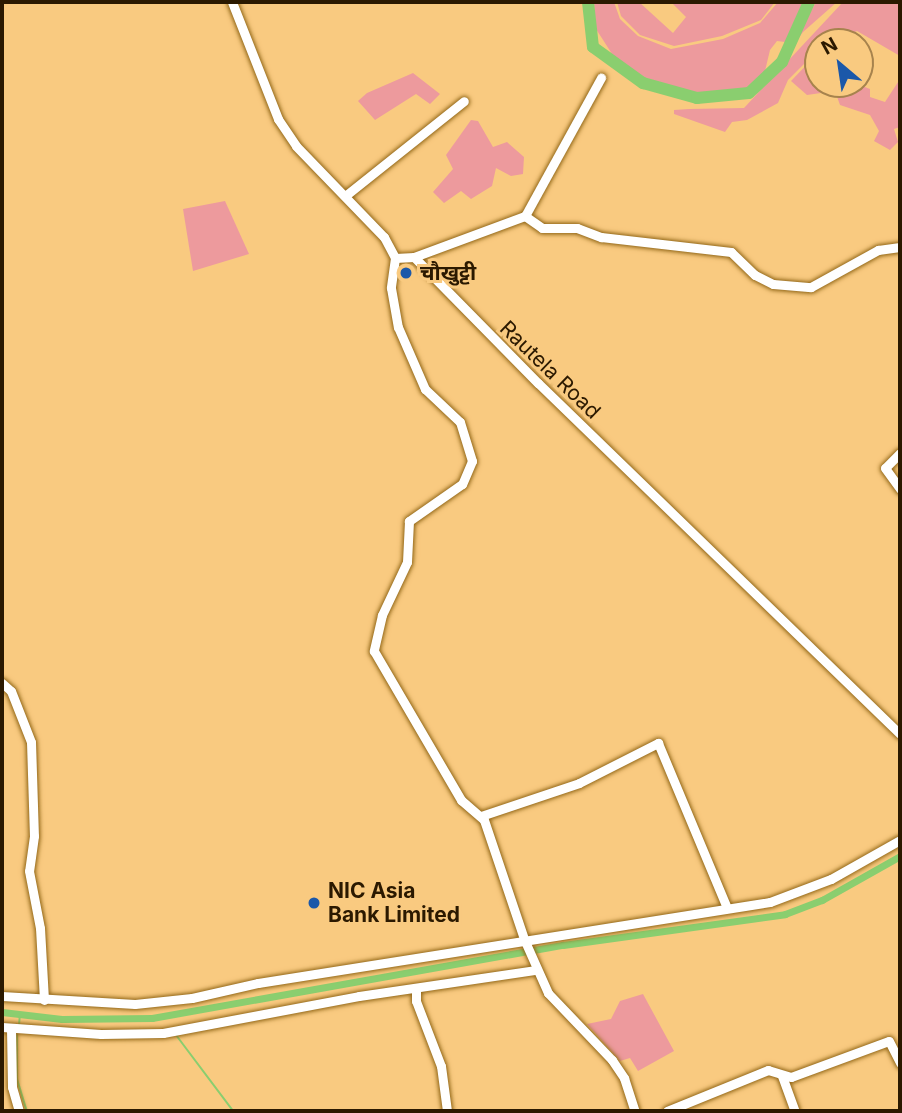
<!DOCTYPE html>
<meta charset="utf-8">
<style>
body{margin:0}
#map{position:relative;width:902px;height:1113px;overflow:hidden;background:#f9ca80;font-family:Inter,"Noto Sans Devanagari",sans-serif}
div>[style]{position:absolute}
.green>*{inset:0;background:#ed9a9d}
.stream>*{height:2px;margin:-1px;padding:0 1px;transform-origin:1px;border-radius:1px;background:#8ace6f}
.canal>*{height:7px;margin:-3.5px;padding:0 3.5px;transform-origin:3.5px;border-radius:3.5px;background:#8ace6f}
.river>*{height:12px;margin:-6px;padding:0 6px;transform-origin:6px;border-radius:6px;background:#8ace6f}
.roads{filter:drop-shadow(0 0 2px #936818) drop-shadow(0 0 2px #936818)}
.minor>*{height:9px;margin:-4.5px;padding:0 4.5px;transform-origin:4.5px;border-radius:4.5px;background:#fff}
.dots>*{width:19px;height:19px;translate:-50% -50%;box-sizing:border-box;border:4px solid #f9ca80;border-radius:50%}
span{translate:-50% -50%;white-space:nowrap;text-align:center;line-height:1.15;-webkit-text-stroke:6px #f9ca80;paint-order:stroke}
.poi-label{font-size:21px;color:#2b1900;font-weight:700}
.left{translate:0 -50%;text-align:left}
.street-label{font-size:21px;color:#2b1900}
.frame{position:absolute;inset:0;border:4px solid #2b1900;pointer-events:none}
.north{position:absolute;left:804px;top:28px;width:70px;height:70px;box-sizing:border-box;background:#f9ca80;border:2px solid #a7834d;border-radius:50%;rotate:331deg;font-size:19px;font-weight:700;line-height:28px;text-align:center;color:#2b1900}
.north::after{content:'';display:block;margin:auto;width:24px;height:32px;background:#1b58a9;clip-path:polygon(50% 0,100% 100%,50% 72%,0 100%)}
</style>
<div id="map">
<div class="green">
<i style="clip-path:polygon(594px 2px,614px 2px,620px 19px,638px 36px,671px 49px,723px 39px,760px 23px,778px 2px,802px 4px,785px 42px,777px 41px,770px 50px,765px 71px,746px 88px,724px 94px,697px 93px,642px 77px,614px 57px,596px 29px)"></i>
<i style="clip-path:polygon(617px 2px,639px 2px,673px 33px,686px 17px,671px 2px,775px 2px,761px 20px,722px 36px,674px 46px,640px 35px,621px 16px)"></i>
<i style="clip-path:polygon(816px 2px,837px 2px,803px 32px,790px 50px)"></i>
<i style="clip-path:polygon(843px 2px,900px 2px,900px 56px,857px 31px,832px 42px,818px 42px,818px 50px,788px 80px,778px 103px,747px 120px,732px 122px,725px 132px,674px 114px,674px 110px,689px 109px,744px 108px)"></i>
<i style="clip-path:polygon(816px 55px,818px 84px,857px 84px,870px 89px,870px 97px,885px 102px,900px 79px,900px 127px,894px 129px,898px 142px,890px 150px,874px 141px,879px 131px,870px 115px,840px 105px,835px 91px,807px 95px,791px 81px)"></i>
<i style="clip-path:polygon(413px 73px,440px 94px,430px 104px,416px 94px,375px 120px,358px 101px,367px 93px)"></i>
<i style="clip-path:polygon(471px 120px,478px 121px,493px 147px,507px 142px,524px 157px,523px 174px,511px 176px,496px 168px,492px 186px,471px 199px,461px 191px,444px 203px,433px 192px,453px 169px,446px 155px)"></i>
<i style="clip-path:polygon(225px 201px,249px 254px,193px 271px,183px 209px)"></i>
<i style="clip-path:polygon(643px 994px,674px 1051px,638px 1071px,630px 1058px,620px 1061px,587px 1024px,611px 1019px,620px 1001px)"></i>
</div>
<div class="stream">
<i style="left:19px;top:1025px;width:11px;rotate:-85deg"></i>
<i style="left:17px;top:1035px;width:44px;rotate:90deg"></i>
<i style="left:17px;top:1079px;width:34px;rotate:73deg"></i>
<i style="left:176px;top:1035px;width:95px;rotate:53.1deg"></i>
</div>
<div class="canal">
<i style="left:2px;top:1012px;width:60px;rotate:6.7deg"></i>
<i style="left:62px;top:1019px;width:90px;rotate:-0.6deg"></i>
<i style="left:152px;top:1018px;width:417px;rotate:-10.1deg"></i>
<i style="left:563px;top:945px;width:224px;rotate:-7.9deg"></i>
<i style="left:785px;top:914px;width:40px;rotate:-21deg"></i>
<i style="left:822px;top:900px;width:90px;rotate:-29.4deg"></i>
</div>
<div class="river">
<i style="left:588px;top:2px;width:45px;rotate:83.7deg"></i>
<i style="left:593px;top:47px;width:62px;rotate:35.8deg"></i>
<i style="left:643px;top:83px;width:56px;rotate:15.5deg"></i>
<i style="left:697px;top:98px;width:52px;rotate:-5.5deg"></i>
<i style="left:749px;top:93px;width:45px;rotate:-43.2deg"></i>
<i style="left:782px;top:62px;width:66px;rotate:-65.8deg"></i>
</div>
<div class="roads">
<div class="minor">
<i style="left:232px;top:2px;width:126px;rotate:68.5deg"></i>
<i style="left:278px;top:119px;width:32px;rotate:56deg"></i>
<i style="left:296px;top:146px;width:127px;rotate:46deg"></i>
<i style="left:384px;top:237px;width:24px;rotate:62deg"></i>
<i style="left:345px;top:196px;width:152px;rotate:-38.6deg"></i>
<i style="left:525px;top:216px;width:21px;rotate:35deg"></i>
<i style="left:542px;top:228px;width:35px"></i>
<i style="left:577px;top:228px;width:26px;rotate:21deg"></i>
<i style="left:601px;top:237px;width:131px;rotate:6.6deg"></i>
<i style="left:731px;top:252px;width:33px;rotate:44deg"></i>
<i style="left:755px;top:275px;width:20px;rotate:27deg"></i>
<i style="left:773px;top:284px;width:38px;rotate:5deg"></i>
<i style="left:811px;top:287px;width:77px;rotate:-28.9deg"></i>
<i style="left:878px;top:250px;width:22px;rotate:-8deg"></i>
<i style="left:414px;top:257px;width:177px;rotate:45.5deg"></i>
<i style="left:538px;top:383px;width:504px;rotate:44.12deg"></i>
<i style="left:395px;top:258px;width:30px;rotate:98deg"></i>
<i style="left:391px;top:288px;width:40px;rotate:80deg"></i>
<i style="left:398px;top:327px;width:68px;rotate:66.5deg"></i>
<i style="left:425px;top:389px;width:48px;rotate:43.3deg"></i>
<i style="left:460px;top:422px;width:41px;rotate:72.9deg"></i>
<i style="left:472px;top:461px;width:25px;rotate:113deg"></i>
<i style="left:462px;top:484px;width:65px;rotate:145.1deg"></i>
<i style="left:409px;top:521px;width:41px;rotate:92.8deg"></i>
<i style="left:407px;top:562px;width:59px;rotate:115.3deg"></i>
<i style="left:382px;top:615px;width:37px;rotate:103deg"></i>
<i style="left:374px;top:651px;width:173px;rotate:59.7deg"></i>
<i style="left:461px;top:800px;width:30px;rotate:41deg"></i>
<i style="left:484px;top:820px;width:126px;rotate:71.4deg"></i>
<i style="left:524px;top:939px;width:59px;rotate:66deg"></i>
<i style="left:548px;top:993px;width:93px;rotate:46.3deg"></i>
<i style="left:612px;top:1060px;width:22px;rotate:56deg"></i>
<i style="left:624px;top:1078px;width:35px;rotate:72deg"></i>
<i style="left:395px;top:258px;width:19px;rotate:-3deg"></i>
<i style="left:414px;top:257px;width:118px;rotate:-20.3deg"></i>
<i style="left:525px;top:216px;width:158px;rotate:-61.2deg"></i>
<i style="left:900px;top:453px;width:21px;rotate:135deg"></i>
<i style="left:885px;top:468px;width:26px;rotate:54deg"></i>
<i style="left:2px;top:683px;width:12px;rotate:42deg"></i>
<i style="left:11px;top:691px;width:55px;rotate:68.6deg"></i>
<i style="left:31px;top:742px;width:94px;rotate:88.2deg"></i>
<i style="left:34px;top:836px;width:35px;rotate:98deg"></i>
<i style="left:29px;top:871px;width:58px;rotate:79.1deg"></i>
<i style="left:40px;top:928px;width:72px;rotate:86.8deg"></i>
<i style="left:481px;top:816px;width:103px;rotate:-18.6deg"></i>
<i style="left:579px;top:783px;width:89px;rotate:-26.9deg"></i>
<i style="left:658px;top:743px;width:179px;rotate:67.3deg"></i>
<i style="left:416px;top:989px;width:12px;rotate:90deg"></i>
<i style="left:416px;top:1001px;width:70px;rotate:69deg"></i>
<i style="left:441px;top:1066px;width:45px;rotate:82.4deg"></i>
<i style="left:2px;top:996px;width:133px;rotate:3.4deg"></i>
<i style="left:135px;top:1004px;width:57px;rotate:-6deg"></i>
<i style="left:192px;top:998px;width:68px;rotate:-12.8deg"></i>
<i style="left:258px;top:983px;width:518px;rotate:-8.99deg"></i>
<i style="left:770px;top:902px;width:65px;rotate:-20.7deg"></i>
<i style="left:831px;top:879px;width:79px;rotate:-29.5deg"></i>
<i style="left:2px;top:1027px;width:99px;rotate:4deg"></i>
<i style="left:101px;top:1034px;width:62px;rotate:-0.9deg"></i>
<i style="left:163px;top:1033px;width:199px;rotate:-10.7deg"></i>
<i style="left:359px;top:996px;width:179px;rotate:-8.4deg"></i>
<i style="left:11px;top:1029px;width:58px;rotate:89deg"></i>
<i style="left:12px;top:1087px;width:25px;rotate:74deg"></i>
<i style="left:782px;top:1076px;width:37px;rotate:70deg"></i>
<i style="left:667px;top:1111px;width:109px;rotate:-22.1deg"></i>
<i style="left:768px;top:1070px;width:24px;rotate:17deg"></i>
<i style="left:791px;top:1077px;width:104px;rotate:-20.2deg"></i>
<i style="left:889px;top:1041px;width:25px;rotate:63deg"></i>
</div>
</div>
<div class="dots">
<i style="left:406px;top:273px;background:#1b58a9"></i>
<i style="left:314px;top:903px;background:#1b58a9"></i>
</div>
<div class="poi-label">
<span class="left" style="left:420px;top:273px">चौखुट्टी</span>
<span class="left" style="left:328px;top:903px">NIC Asia<br>Bank Limited</span>
</div>
<div class="street-label">
<span style="left:550px;top:370px;rotate:44deg">Rautela Road</span>
</div>
<div class="frame"></div>
<div class="north">N</div>
</div>
